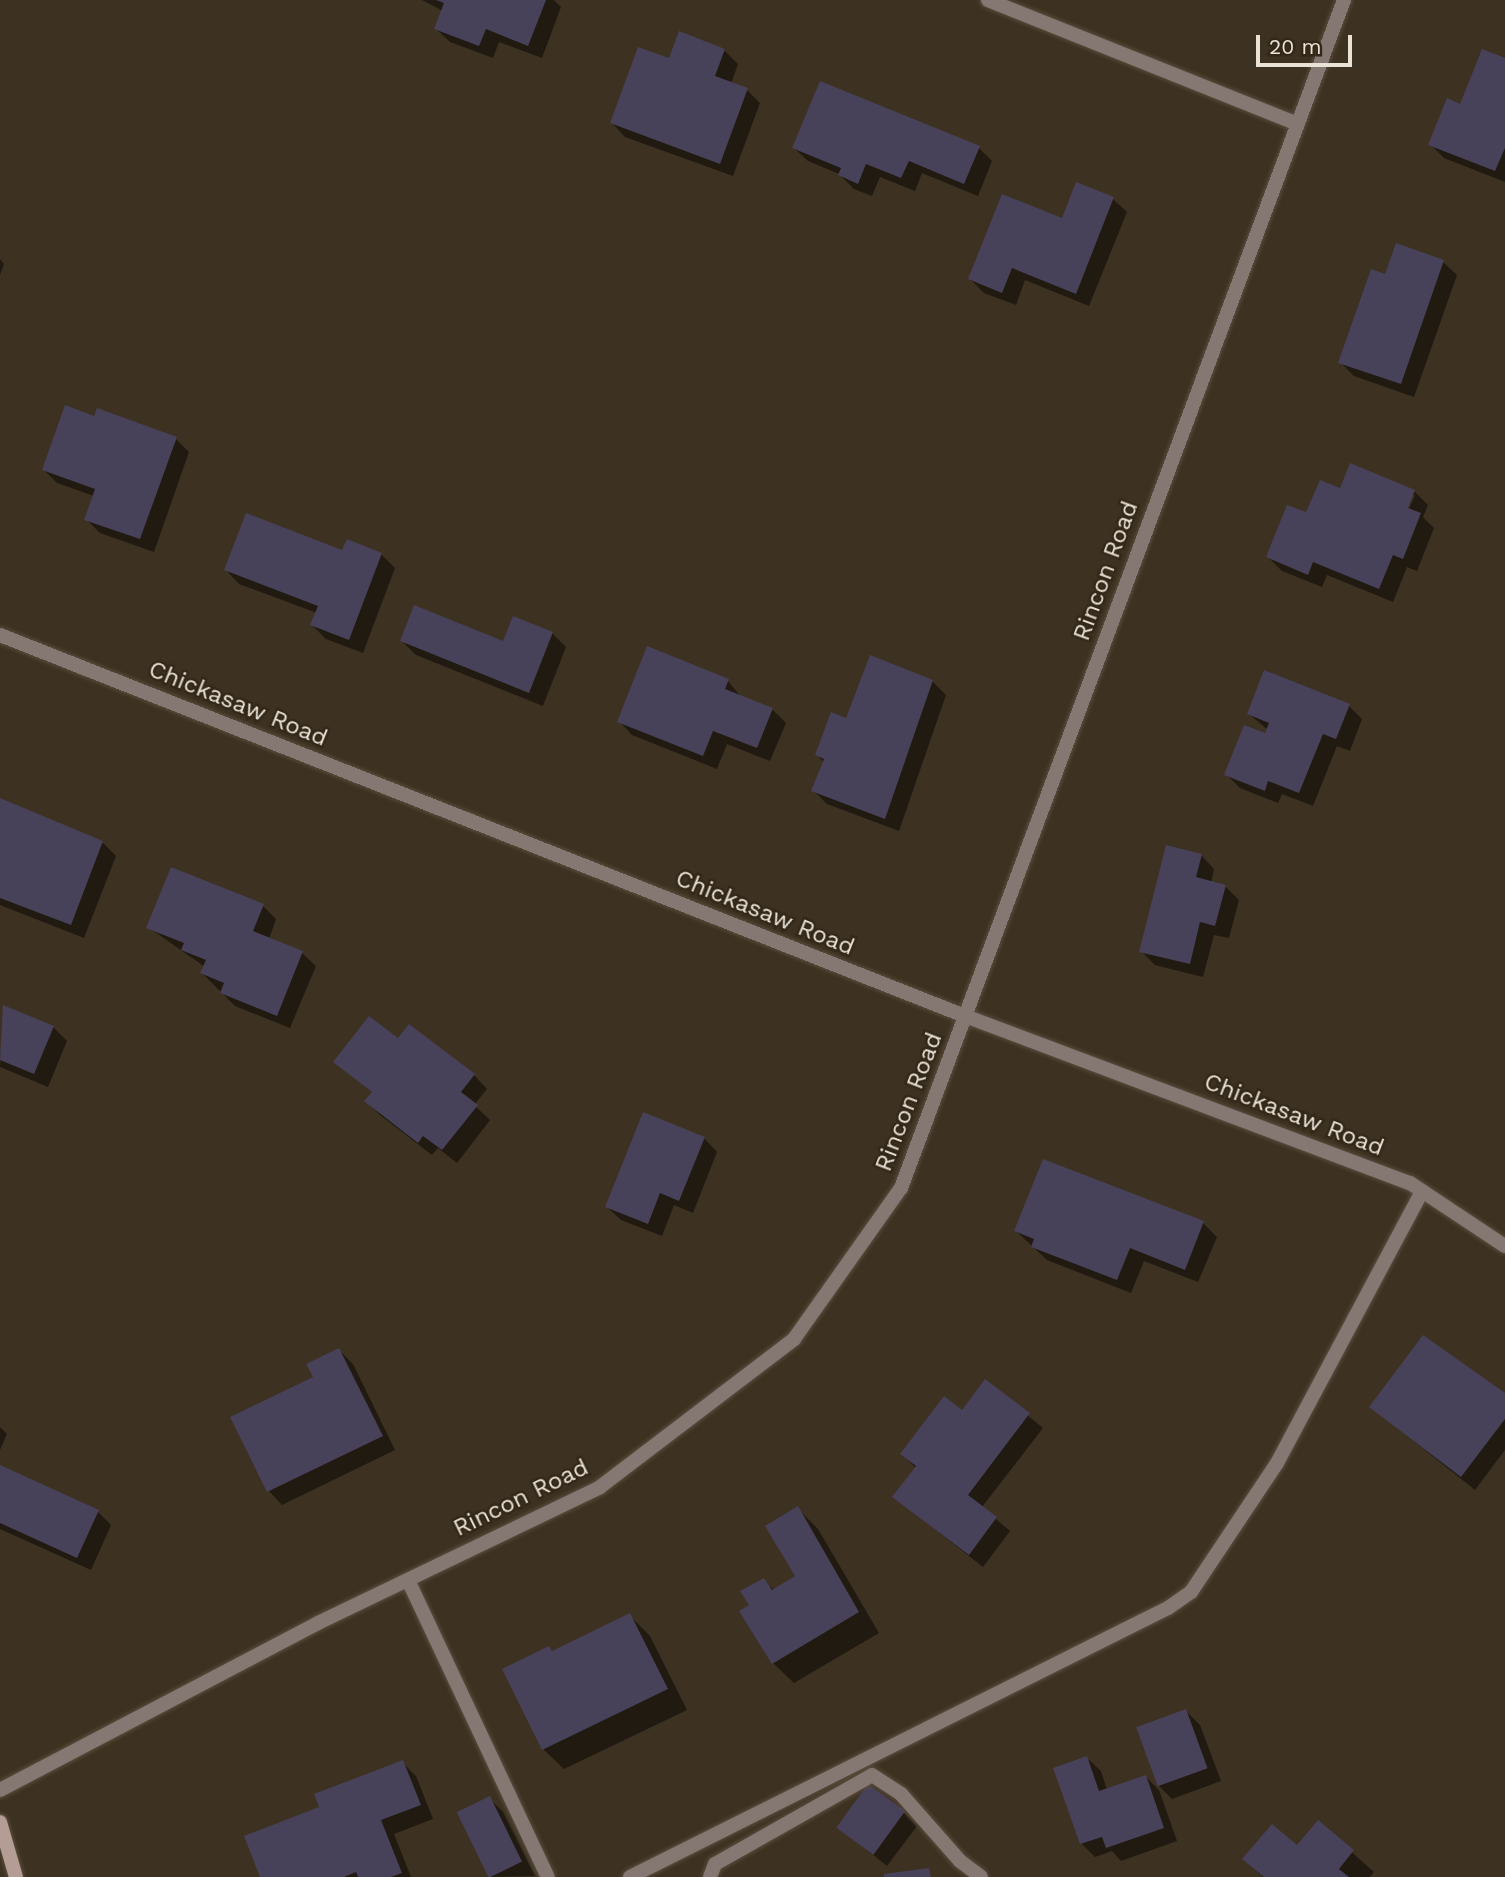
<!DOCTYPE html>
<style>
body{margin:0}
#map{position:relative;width:1505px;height:1877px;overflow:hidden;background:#3d3121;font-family:"Work Sans",sans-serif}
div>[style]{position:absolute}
.shadow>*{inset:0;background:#0007}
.building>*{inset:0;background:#48415a;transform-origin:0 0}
.roads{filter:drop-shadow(0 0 2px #594d3e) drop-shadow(0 0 2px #594d3e)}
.lane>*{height:14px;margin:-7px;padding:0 7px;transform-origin:7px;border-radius:7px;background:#857772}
.street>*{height:14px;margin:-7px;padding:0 7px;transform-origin:7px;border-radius:7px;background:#857772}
.secondary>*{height:14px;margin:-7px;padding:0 7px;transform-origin:7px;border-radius:7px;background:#b39d94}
span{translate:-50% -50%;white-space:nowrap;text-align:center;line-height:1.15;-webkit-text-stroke:5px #332717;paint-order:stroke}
.street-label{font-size:24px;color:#e9e2d7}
.scale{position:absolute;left:1256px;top:35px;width:96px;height:32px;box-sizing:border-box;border:4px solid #e9e2d7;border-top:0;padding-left:9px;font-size:21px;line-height:24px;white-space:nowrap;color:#e9e2d7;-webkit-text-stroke:5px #332717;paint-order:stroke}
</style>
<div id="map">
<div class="shadow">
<i style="clip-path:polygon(422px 0,554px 0,561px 7px,542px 58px,499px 42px,493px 58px,450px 42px,436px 29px,443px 11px)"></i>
<i style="clip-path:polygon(724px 50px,738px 64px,731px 84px,747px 90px,760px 103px,733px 176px,625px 137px,612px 123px)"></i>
<i style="clip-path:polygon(1505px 60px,1505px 182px,1444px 158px,1430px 144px)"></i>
<i style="clip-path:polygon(794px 148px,979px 148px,992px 161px,978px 196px,922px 173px,915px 191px,880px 177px,872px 196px,854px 189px,839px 174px,808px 161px)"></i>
<i style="clip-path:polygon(1113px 199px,1127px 212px,1089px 306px,1025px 280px,1016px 305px,984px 293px,970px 279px,1063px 220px)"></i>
<i style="clip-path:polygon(0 259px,4px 264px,0 275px)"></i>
<i style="clip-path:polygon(1443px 262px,1457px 275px,1414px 397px,1354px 376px,1340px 362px,1386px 276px)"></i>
<i style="clip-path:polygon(95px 418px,176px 439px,189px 452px,154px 552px,100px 533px,86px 519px,94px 496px,57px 483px,44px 470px)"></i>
<i style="clip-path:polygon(evenodd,1341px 491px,1414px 491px,1428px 505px,1423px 517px,1434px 528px,1417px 571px,1407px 567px,1393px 602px,1327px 575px,1322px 587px,1282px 571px,1268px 557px,1307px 515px,1341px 491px,1411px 495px,1415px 495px,1406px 516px,1403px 515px,1411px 495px)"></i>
<i style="clip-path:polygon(343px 553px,381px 554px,395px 568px,363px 653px,326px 639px,312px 625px,317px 613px,239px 584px,226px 570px)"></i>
<i style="clip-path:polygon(552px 633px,566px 647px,543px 706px,416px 655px,402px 641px,504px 643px)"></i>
<i style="clip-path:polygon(728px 681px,741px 697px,772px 709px,786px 723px,770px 761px,727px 744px,717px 769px,632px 735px,619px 721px)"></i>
<i style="clip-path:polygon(932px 681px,946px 695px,899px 831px,827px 804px,813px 790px,824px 762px,817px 755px,847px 720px)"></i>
<i style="clip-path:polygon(1349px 706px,1362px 719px,1350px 751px,1337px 746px,1313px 806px,1282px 794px,1278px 803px,1240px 788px,1226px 774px,1268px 730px,1249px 714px)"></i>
<i style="clip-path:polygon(0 800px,102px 842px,116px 856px,84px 938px,0 905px)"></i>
<i style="clip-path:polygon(1201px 855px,1214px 869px,1211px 883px,1225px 886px,1239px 900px,1229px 938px,1214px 935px,1203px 977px,1155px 965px,1141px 951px)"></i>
<i style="clip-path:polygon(263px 906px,276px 919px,269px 939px,302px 953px,316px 966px,290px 1028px,235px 1006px,202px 973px,205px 967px,148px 927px)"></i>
<i style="clip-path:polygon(4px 1008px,53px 1027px,67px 1041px,48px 1087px,0 1067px)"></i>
<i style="clip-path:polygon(398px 1041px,474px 1075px,487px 1089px,474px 1105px,490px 1120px,457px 1163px,438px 1148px,432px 1155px,380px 1115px,367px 1101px,373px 1093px,335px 1062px)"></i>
<i style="clip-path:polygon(704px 1138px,717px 1152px,693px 1213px,674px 1205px,662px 1236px,621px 1220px,607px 1207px)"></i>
<i style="clip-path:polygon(1203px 1223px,1217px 1237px,1198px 1282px,1144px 1261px,1131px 1293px,1047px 1260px,1016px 1231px)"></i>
<i style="clip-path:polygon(339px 1350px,353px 1364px,395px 1450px,282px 1505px,269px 1491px,233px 1418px,315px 1378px)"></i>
<i style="clip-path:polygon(985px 1381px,1043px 1428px,982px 1507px,1010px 1531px,983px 1567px,894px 1497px,916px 1468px,902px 1454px,962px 1413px)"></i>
<i style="clip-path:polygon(1505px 1395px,1505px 1450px,1475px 1490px,1371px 1407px)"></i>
<i style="clip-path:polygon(0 1427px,7px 1434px,0 1450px)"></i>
<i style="clip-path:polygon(0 1467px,98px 1512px,111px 1525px,91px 1570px,0 1529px)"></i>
<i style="clip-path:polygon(797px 1508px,818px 1529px,879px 1633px,794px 1683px,773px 1663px,763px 1580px,775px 1591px,798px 1577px)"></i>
<i style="clip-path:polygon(629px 1615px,650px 1636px,687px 1710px,564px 1769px,543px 1749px,553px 1653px)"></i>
<i style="clip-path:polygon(1186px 1711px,1200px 1725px,1221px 1781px,1172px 1799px,1159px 1786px,1138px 1729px)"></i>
<i style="clip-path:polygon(1087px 1758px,1101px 1771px,1107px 1790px,1146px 1777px,1159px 1790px,1177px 1841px,1121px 1861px,1112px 1851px,1095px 1857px,1081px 1843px)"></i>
<i style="clip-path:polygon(402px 1762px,416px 1776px,433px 1819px,394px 1834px,411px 1877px,261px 1877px,321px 1808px)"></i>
<i style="clip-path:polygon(489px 1798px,503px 1812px,535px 1876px,490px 1877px,459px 1813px)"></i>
<i style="clip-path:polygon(903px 1812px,917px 1826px,887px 1866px,839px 1827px)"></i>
<i style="clip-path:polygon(1319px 1823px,1374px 1872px,1370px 1877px,1263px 1877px,1244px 1859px,1297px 1848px)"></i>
</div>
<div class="building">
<i style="clip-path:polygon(436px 0,546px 0,528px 46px,486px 29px,479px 46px,434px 29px,444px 3px)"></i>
<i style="clip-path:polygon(679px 31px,725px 49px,715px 76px,748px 88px,720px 164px,610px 123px,638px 47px,669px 58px)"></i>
<i style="clip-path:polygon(1482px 49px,1505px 58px,1505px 148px,1495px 171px,1428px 145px,1447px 98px,1460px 104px)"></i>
<i style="clip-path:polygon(820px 81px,980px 146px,964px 184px,909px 161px,901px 178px,866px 164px,858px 184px,838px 175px,841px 168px,792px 148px)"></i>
<i style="clip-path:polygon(1076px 182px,1114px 197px,1076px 294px,1012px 268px,1002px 293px,968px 279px,1002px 194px,1062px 218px)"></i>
<i style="clip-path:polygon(1396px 243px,1444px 260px,1401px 384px,1338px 363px,1371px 269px,1385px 274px)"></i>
<i style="clip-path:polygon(65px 405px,94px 416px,97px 408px,177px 437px,140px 539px,84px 520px,95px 489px,42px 470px)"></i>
<i style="clip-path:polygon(1350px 463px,1415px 490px,1408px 508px,1421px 513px,1403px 559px,1393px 555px,1379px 589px,1313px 562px,1308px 575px,1266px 557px,1287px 505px,1306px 512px,1320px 480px,1340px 488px)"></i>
<i style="clip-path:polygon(246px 513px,342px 550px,347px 539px,382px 553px,349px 640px,310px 625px,318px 606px,224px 570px)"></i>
<i style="clip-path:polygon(414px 605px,503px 641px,513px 616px,553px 632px,529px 693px,400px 641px)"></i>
<i style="clip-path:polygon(647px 646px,729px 679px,725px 689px,773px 708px,757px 748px,713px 731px,703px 756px,617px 722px)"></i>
<i style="clip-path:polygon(870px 655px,933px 680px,885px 819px,811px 791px,824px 759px,815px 755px,831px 712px,846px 718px)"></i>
<i style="clip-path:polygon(1264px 670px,1350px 704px,1336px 739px,1323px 734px,1299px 793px,1268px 781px,1265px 791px,1224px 775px,1244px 725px,1265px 733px,1269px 723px,1247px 714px)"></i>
<i style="clip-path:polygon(0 798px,103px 841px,71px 925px,0 898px)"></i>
<i style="clip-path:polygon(1166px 845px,1202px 854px,1196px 877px,1226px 885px,1215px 926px,1200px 922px,1190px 964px,1139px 952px)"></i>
<i style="clip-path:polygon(171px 867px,264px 904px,253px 931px,303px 951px,277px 1016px,220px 993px,224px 983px,200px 973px,206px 960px,181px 950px,184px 943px,146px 928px)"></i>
<i style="clip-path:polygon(3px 1005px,54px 1026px,34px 1074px,0 1060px)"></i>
<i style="clip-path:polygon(369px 1016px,398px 1038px,409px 1024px,475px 1074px,461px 1092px,478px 1105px,442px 1150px,423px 1136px,418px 1143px,364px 1101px,372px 1092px,333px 1062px)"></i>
<i style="clip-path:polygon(643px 1112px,705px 1137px,679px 1201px,660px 1193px,648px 1224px,605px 1207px)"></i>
<i style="clip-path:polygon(1043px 1159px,1204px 1221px,1185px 1270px,1130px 1248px,1117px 1280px,1031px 1247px,1034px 1239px,1014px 1231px)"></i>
<i style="clip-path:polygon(1423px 1335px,1505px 1393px,1505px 1419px,1461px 1477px,1369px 1407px)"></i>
<i style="clip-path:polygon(339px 1348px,383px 1436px,267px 1492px,230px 1417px,313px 1377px,306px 1364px)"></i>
<i style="clip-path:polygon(985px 1379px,1030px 1413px,968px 1495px,997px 1517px,969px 1555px,892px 1497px,916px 1466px,900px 1454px,944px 1396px,962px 1410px)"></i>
<i style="clip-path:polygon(0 1465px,99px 1510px,77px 1558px,0 1523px)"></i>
<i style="clip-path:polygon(798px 1506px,859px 1612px,772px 1664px,739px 1611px,749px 1605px,740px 1591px,764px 1578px,772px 1590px,795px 1576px,765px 1526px)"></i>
<i style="clip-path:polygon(630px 1613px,668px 1689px,542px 1750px,502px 1669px,549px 1646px,552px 1651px)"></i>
<i style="left:1186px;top:1709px;width:63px;height:53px;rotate:70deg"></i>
<i style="clip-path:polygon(1087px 1756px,1099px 1791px,1146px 1775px,1164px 1828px,1106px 1848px,1102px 1837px,1080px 1844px,1053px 1768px)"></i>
<i style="clip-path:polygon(403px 1760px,421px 1805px,381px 1820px,402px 1873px,391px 1877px,358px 1877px,356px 1872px,344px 1877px,260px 1877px,244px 1836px,319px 1807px,314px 1794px)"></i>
<i style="left:868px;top:1784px;width:46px;height:54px;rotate:36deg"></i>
<i style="left:490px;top:1796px;width:73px;height:37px;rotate:64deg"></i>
<i style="clip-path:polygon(1318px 1820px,1354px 1850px,1339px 1869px,1349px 1877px,1264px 1877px,1242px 1859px,1272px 1824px,1297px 1845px)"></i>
<i style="clip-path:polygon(929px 1868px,931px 1877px,884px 1877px,884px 1874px)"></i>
</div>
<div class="roads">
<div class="lane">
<i style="left:408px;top:1580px;width:328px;rotate:64.8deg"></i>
<i style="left:630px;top:1877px;width:602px;rotate:-26.57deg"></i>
<i style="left:1168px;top:1608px;width:28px;rotate:-35deg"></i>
<i style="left:1191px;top:1592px;width:155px;rotate:-56.3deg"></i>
<i style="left:1277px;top:1463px;width:308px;rotate:-61.9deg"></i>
<i style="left:710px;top:1877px;width:14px;rotate:-69deg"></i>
<i style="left:715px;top:1864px;width:180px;rotate:-29.5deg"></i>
<i style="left:872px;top:1775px;width:35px;rotate:33deg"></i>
<i style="left:901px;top:1794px;width:89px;rotate:48.6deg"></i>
<i style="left:960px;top:1861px;width:26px;rotate:37deg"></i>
</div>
<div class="street">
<i style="left:988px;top:0;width:332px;rotate:21.8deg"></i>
<i style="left:0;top:635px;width:1037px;rotate:21.55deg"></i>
<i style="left:965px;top:1016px;width:475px;rotate:20.6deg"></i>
<i style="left:1410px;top:1183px;width:114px;rotate:33.6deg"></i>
<i style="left:0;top:1790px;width:359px;rotate:-27.7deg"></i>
<i style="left:318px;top:1623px;width:313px;rotate:-25.7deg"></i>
<i style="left:600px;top:1487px;width:244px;rotate:-37.3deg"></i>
<i style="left:794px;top:1339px;width:185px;rotate:-54.7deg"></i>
<i style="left:901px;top:1188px;width:1268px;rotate:-69.55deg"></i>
</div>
<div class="secondary">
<i style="left:0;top:1822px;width:57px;rotate:73.8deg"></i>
</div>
</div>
<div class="street-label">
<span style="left:1106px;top:571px;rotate:-70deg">Rincon Road</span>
<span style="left:238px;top:704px;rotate:22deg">Chickasaw Road</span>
<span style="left:765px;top:913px;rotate:22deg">Chickasaw Road</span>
<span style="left:909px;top:1102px;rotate:-69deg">Rincon Road</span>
<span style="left:1294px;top:1115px;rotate:21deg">Chickasaw Road</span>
<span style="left:521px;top:1498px;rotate:-26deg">Rincon Road</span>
</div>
<div class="scale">20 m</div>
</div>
